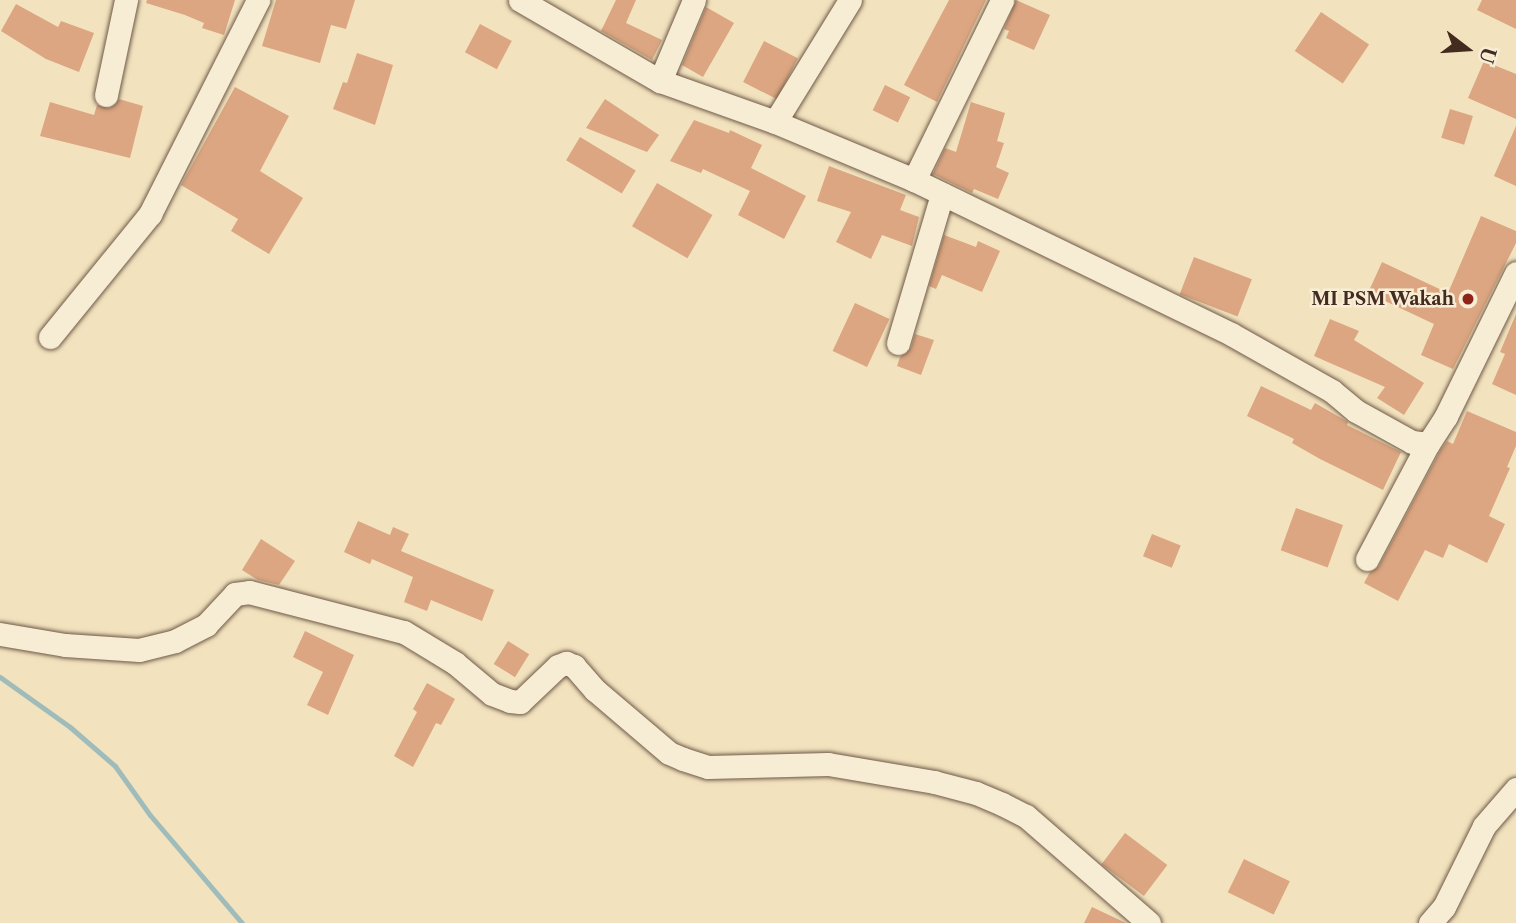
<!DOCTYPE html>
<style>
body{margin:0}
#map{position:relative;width:1516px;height:923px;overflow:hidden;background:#f2e3be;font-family:"Libre Caslon Text",serif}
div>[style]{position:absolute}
.stream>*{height:5px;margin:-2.5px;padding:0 2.5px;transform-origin:2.5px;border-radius:2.5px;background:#9fbcba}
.building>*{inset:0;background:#dba681;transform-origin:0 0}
.roads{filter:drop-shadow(0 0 2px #705948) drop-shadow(0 0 2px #705948)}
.minor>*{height:23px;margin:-11.5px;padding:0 11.5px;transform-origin:11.5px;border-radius:11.5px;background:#f7edd5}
.dots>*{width:19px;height:19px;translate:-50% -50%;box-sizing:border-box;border:4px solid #f7edd5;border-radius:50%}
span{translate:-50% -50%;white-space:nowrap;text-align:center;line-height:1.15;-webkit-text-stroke:5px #f7edd5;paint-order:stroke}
.poi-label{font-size:18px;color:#442b20;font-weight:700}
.right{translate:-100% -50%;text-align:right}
.north{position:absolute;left:1432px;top:14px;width:70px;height:70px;-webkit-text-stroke:5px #f7edd5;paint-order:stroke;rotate:107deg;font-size:19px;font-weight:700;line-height:28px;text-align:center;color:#442b20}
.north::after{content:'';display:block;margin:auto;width:24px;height:32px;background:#442b20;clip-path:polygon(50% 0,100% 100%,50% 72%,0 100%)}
</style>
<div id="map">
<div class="stream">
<i style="left:0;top:677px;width:86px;rotate:35.5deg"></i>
<i style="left:70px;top:727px;width:60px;rotate:40.9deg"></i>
<i style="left:115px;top:766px;width:60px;rotate:54.5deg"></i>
<i style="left:150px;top:815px;width:142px;rotate:49.6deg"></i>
</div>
<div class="building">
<i style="clip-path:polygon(147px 0,235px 0,224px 35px,202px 28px,204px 23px,185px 15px,146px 3px)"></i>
<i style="clip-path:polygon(276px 0,355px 0,346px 29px,331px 25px,320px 63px,262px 46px)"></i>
<i style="clip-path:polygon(616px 0,636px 0,626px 23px,662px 40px,652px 60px,601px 31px)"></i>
<i style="clip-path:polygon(949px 0,986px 0,937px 102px,904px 85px)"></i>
<i style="clip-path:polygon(1016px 0,1050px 15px,1034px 50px,1006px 38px,1009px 31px,1004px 29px)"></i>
<i style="clip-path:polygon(1482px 0,1516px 0,1516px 29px,1477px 10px)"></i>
<i style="clip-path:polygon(16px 4px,58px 27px,61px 21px,94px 33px,79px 72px,46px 59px,1px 31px)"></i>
<i style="clip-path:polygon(706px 7px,734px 23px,703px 77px,682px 65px)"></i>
<i style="left:1321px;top:12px;width:58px;height:47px;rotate:34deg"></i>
<i style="left:480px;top:24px;width:36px;height:32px;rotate:28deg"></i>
<i style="left:764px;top:41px;width:38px;height:46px;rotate:27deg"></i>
<i style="clip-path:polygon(357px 53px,393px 65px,375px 125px,333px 109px,343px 82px,347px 83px)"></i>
<i style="clip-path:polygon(1484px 61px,1516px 74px,1516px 119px,1468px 98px)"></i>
<i style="left:885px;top:85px;width:28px;height:28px;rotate:26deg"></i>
<i style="clip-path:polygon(235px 87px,289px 116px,260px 171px,303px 198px,269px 254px,231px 231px,238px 219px,181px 185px)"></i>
<i style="clip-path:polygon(119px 99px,143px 106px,130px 158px,40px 136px,50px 102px,94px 115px,97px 105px,110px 108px)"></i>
<i style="clip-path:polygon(605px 99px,659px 135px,647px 152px,586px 128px)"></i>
<i style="clip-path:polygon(971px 102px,1005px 113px,997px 141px,1004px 143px,996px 167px,1009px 173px,998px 199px,974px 189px,972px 193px,933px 174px,945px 148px,956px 152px)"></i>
<i style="left:1450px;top:109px;width:24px;height:30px;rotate:17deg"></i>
<i style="clip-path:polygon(694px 120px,729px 133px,730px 130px,762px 145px,751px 168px,806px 196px,784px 239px,738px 215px,750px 191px,703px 169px,701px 173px,670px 161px)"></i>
<i style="clip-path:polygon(1516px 126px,1516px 186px,1494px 176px)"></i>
<i style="left:580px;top:137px;width:65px;height:27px;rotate:31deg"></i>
<i style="clip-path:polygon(829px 166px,906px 195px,900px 210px,919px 217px,912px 246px,882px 235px,871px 259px,836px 242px,851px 212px,817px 201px)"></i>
<i style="left:657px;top:183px;width:64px;height:50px;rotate:30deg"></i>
<i style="clip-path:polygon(1481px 216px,1516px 231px,1516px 243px,1453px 369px,1421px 355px,1434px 324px,1368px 293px,1382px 262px,1448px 293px)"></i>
<i style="clip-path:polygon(944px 235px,976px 247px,978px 241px,1000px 251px,982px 292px,942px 275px,936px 289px,929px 286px)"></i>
<i style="left:1194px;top:257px;width:62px;height:40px;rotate:21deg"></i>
<i style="left:855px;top:303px;width:38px;height:53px;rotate:25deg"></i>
<i style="clip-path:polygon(1516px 314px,1516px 395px,1492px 384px,1505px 354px,1500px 352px)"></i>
<i style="clip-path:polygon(1330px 319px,1359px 331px,1354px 340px,1424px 383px,1404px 415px,1377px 398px,1385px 387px,1314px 356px)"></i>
<i style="clip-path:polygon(915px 334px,934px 340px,921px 375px,897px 366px,900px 357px,911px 348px)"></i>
<i style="clip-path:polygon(1261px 386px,1311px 410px,1315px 403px,1348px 422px,1347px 425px,1401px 452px,1383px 490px,1320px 459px,1292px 443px,1294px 439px,1247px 416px)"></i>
<i style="clip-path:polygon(1467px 411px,1516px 432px,1516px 446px,1507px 467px,1510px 468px,1489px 516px,1505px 524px,1487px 563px,1449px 544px,1443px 558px,1425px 550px,1398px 601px,1364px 583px,1370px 572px,1379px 566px,1440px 451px,1447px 441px,1453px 444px)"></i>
<i style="left:1296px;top:508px;width:50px;height:45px;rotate:20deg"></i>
<i style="clip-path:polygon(358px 521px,390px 535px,393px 527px,409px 534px,401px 551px,494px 590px,482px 621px,431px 600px,427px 611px,404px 602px,413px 577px,372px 559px,370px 564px,344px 552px)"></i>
<i style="left:1152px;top:534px;width:31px;height:24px;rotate:22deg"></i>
<i style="clip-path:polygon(261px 539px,295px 561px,279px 585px,258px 580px,242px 570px)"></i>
<i style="clip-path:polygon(305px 631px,354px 655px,328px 715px,307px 705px,323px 672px,293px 657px)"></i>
<i style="left:508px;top:641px;width:25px;height:27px;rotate:32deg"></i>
<i style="clip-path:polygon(427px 683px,455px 699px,441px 725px,436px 723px,413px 767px,394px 756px,417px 712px,413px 709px)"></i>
<i style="left:1125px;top:833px;width:53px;height:39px;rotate:37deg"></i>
<i style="left:1244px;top:859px;width:51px;height:37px;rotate:26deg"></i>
<i style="clip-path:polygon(1092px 907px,1126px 923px,1084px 923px)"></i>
</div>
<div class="roads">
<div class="minor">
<i style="left:520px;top:0;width:162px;rotate:30.1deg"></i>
<i style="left:660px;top:81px;width:122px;rotate:19.6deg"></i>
<i style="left:775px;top:122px;width:151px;rotate:22.6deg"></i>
<i style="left:914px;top:180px;width:352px;rotate:25.9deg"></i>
<i style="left:1231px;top:334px;width:116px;rotate:29.4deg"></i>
<i style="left:1332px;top:391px;width:31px;rotate:40deg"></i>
<i style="left:1356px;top:411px;width:64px;rotate:29deg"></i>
<i style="left:1412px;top:442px;width:16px;rotate:7deg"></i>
<i style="left:1428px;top:444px;width:33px;rotate:-57deg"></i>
<i style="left:1446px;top:416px;width:159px;rotate:-63.9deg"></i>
<i style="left:660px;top:81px;width:88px;rotate:-67.2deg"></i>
<i style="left:106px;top:95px;width:97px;rotate:-78.1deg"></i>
<i style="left:775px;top:122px;width:143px;rotate:-58.4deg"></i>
<i style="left:914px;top:180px;width:200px;rotate:-63.9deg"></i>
<i style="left:50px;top:337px;width:159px;rotate:-50.9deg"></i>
<i style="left:150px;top:214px;width:240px;rotate:-63.2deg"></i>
<i style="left:898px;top:343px;width:155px;rotate:-73.5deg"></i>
<i style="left:1367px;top:559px;width:130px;rotate:-62.1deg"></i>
<i style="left:0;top:634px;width:66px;rotate:9.6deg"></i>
<i style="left:65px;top:645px;width:74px;rotate:3.9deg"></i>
<i style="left:139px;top:650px;width:37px;rotate:-14deg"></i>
<i style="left:175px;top:641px;width:35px;rotate:-27deg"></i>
<i style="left:206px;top:625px;width:42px;rotate:-46.9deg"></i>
<i style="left:235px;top:594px;width:14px;rotate:-8deg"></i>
<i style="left:249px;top:592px;width:160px;rotate:14.5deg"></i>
<i style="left:404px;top:632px;width:60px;rotate:31.3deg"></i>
<i style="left:455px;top:663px;width:48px;rotate:40deg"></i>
<i style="left:492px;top:694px;width:19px;rotate:21deg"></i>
<i style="left:510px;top:701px;width:10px;rotate:6deg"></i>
<i style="left:520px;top:702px;width:52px;rotate:-43.5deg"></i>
<i style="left:558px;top:666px;width:9px;rotate:-21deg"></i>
<i style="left:566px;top:663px;width:9px;rotate:21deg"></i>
<i style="left:574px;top:666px;width:32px;rotate:49deg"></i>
<i style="left:595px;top:690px;width:97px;rotate:40.4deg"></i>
<i style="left:669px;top:753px;width:15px;rotate:23deg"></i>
<i style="left:683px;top:759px;width:26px;rotate:18deg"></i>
<i style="left:708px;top:767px;width:120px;rotate:-1.4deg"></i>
<i style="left:828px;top:764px;width:108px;rotate:9.6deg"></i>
<i style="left:934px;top:782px;width:43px;rotate:14.7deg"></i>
<i style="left:976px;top:793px;width:28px;rotate:23deg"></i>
<i style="left:1002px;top:804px;width:27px;rotate:27deg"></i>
<i style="left:1026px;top:816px;width:163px;rotate:41deg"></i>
<i style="left:1430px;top:923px;width:21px;rotate:-49deg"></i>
<i style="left:1444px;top:907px;width:90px;rotate:-63.7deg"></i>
<i style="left:1484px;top:826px;width:49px;rotate:-49.1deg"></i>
</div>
</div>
<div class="dots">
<i style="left:1468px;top:299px;background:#8f2418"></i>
</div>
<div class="poi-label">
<span class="right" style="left:1454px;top:299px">MI PSM Wakah</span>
</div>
<div class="north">U</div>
</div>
